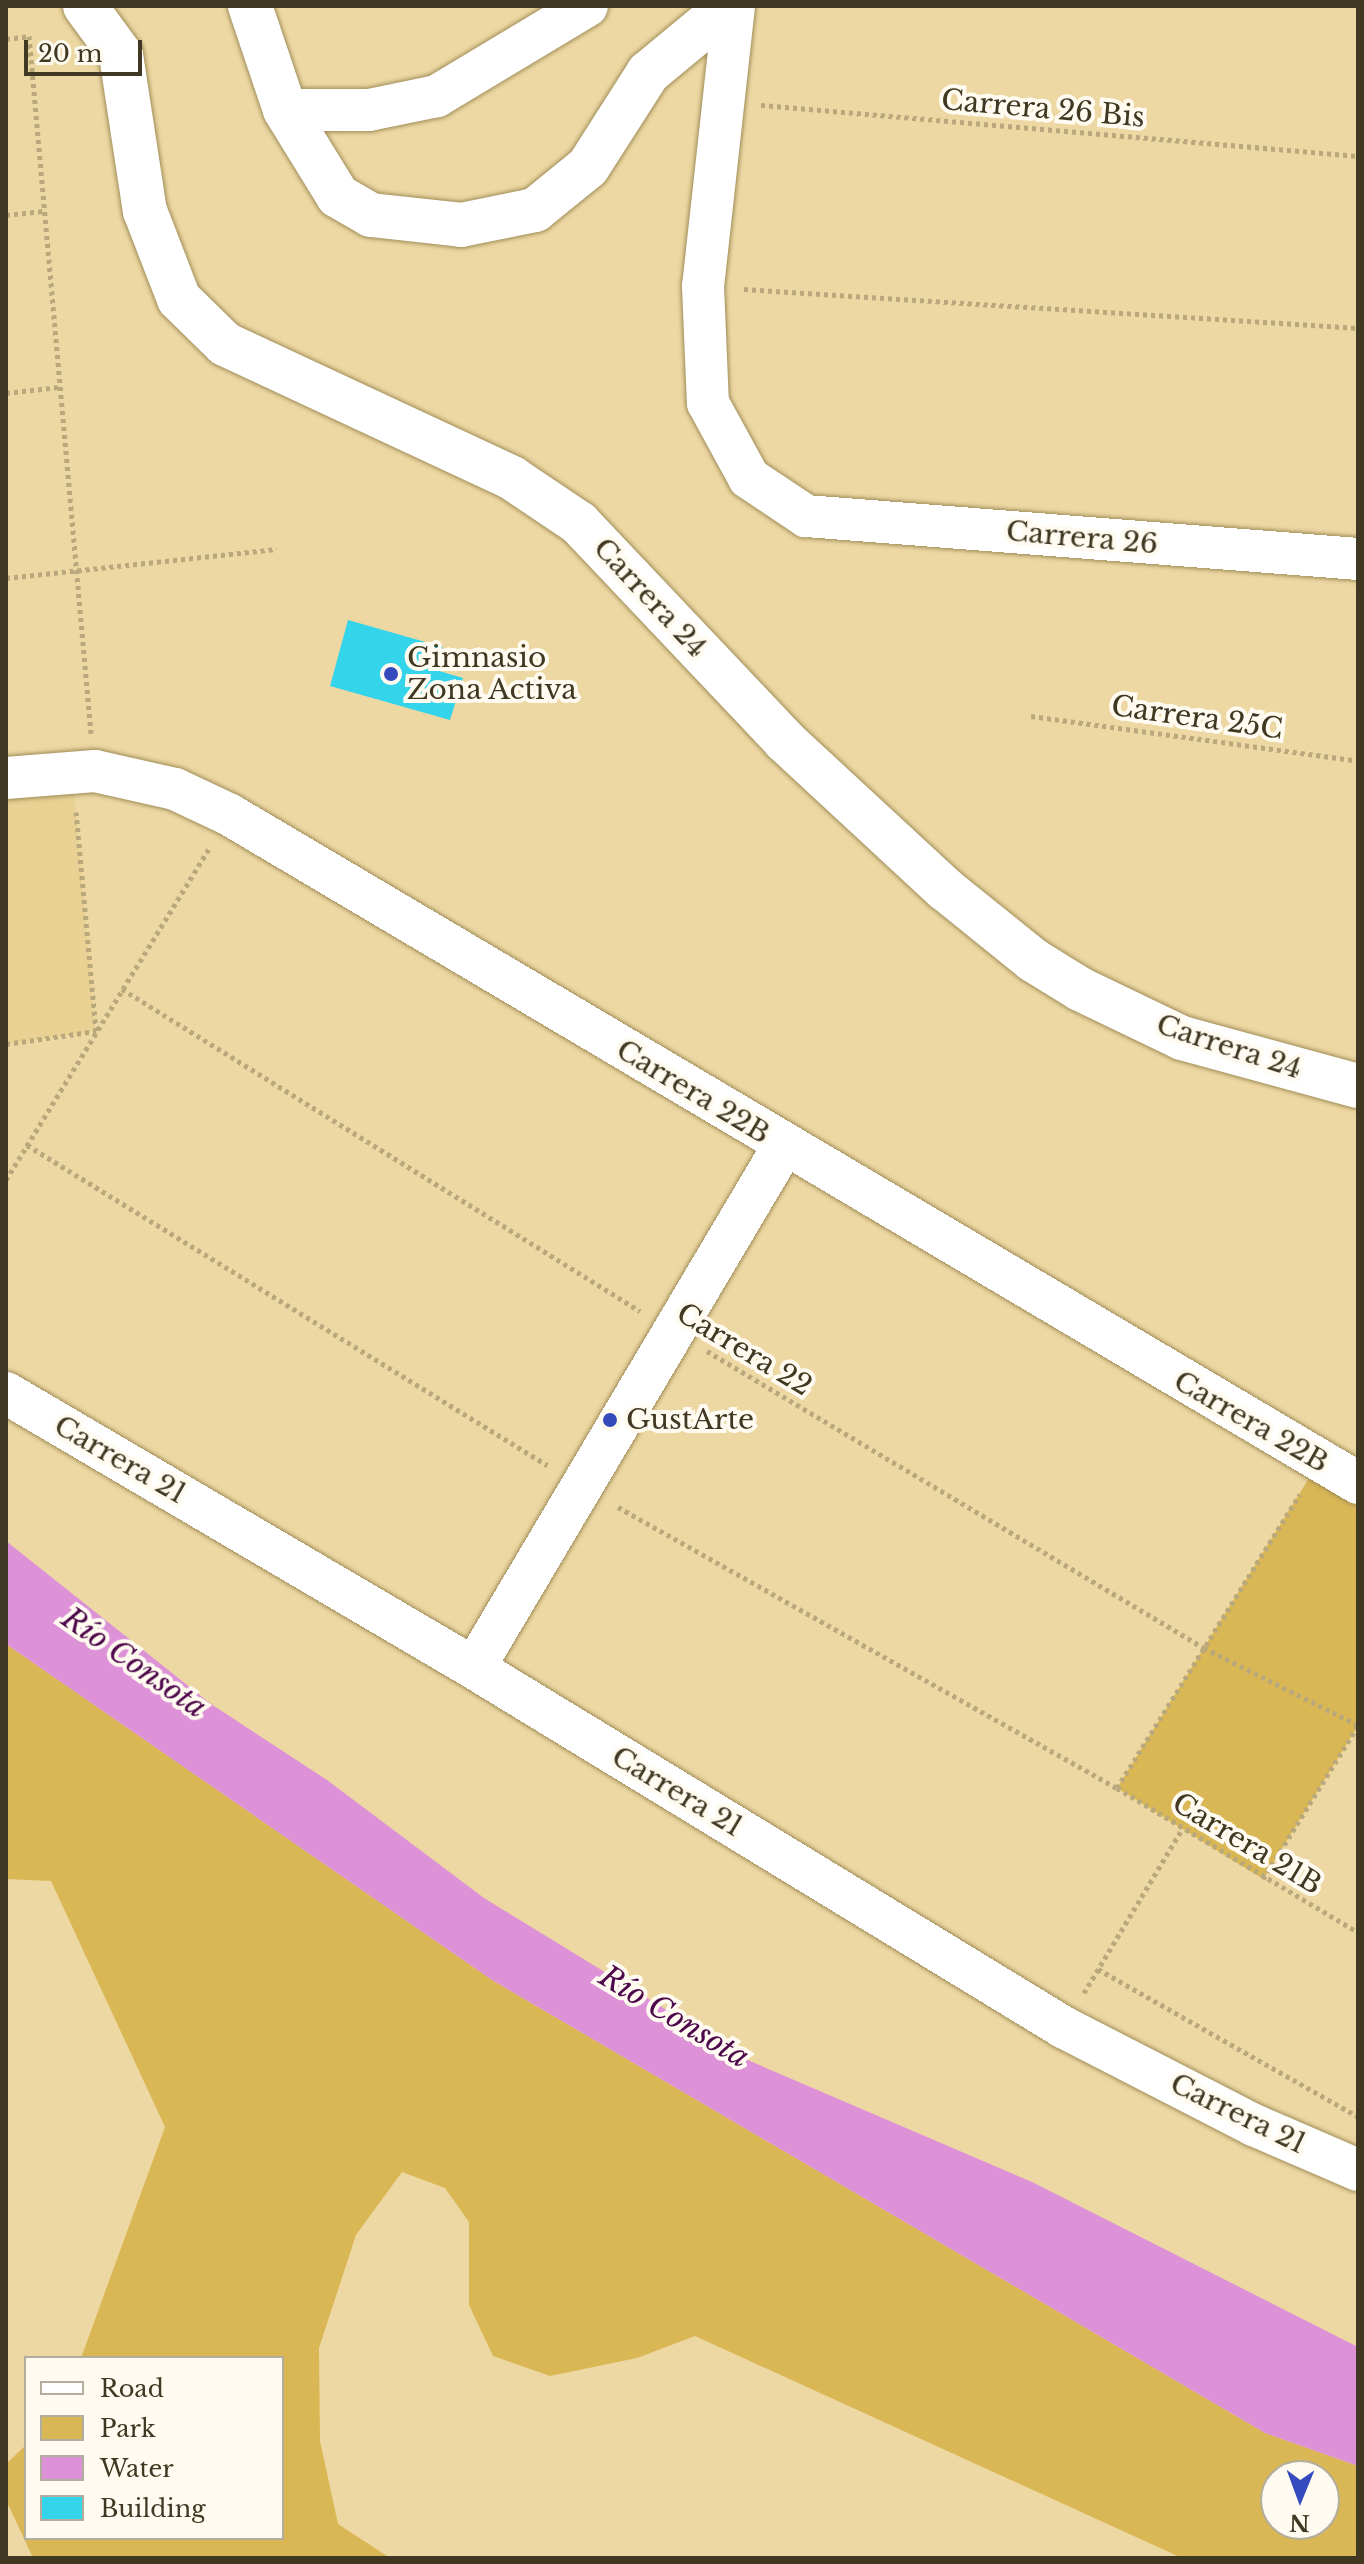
<!DOCTYPE html>
<meta charset="utf-8">
<style>
body{margin:0}
#map{position:relative;width:1364px;height:2564px;overflow:hidden;background:#edd8a3;font-family:"Libre Baskerville",serif}
div>[style]{position:absolute}
.built>*{inset:0;background:#e8d193}
.green>*{inset:0;background:#dab755}
.water>*{inset:0;background:#dd91d7}
.building>*{inset:0;background:#34d4eb}
.path>*{height:5px;margin-top:-2.5px;transform-origin:0;background:repeating-linear-gradient(90deg,#b9a87c 0 4px,transparent 0 8px)}
.roads{filter:drop-shadow(0 0 2px #a08d59) drop-shadow(0 0 2px #a08d59)}
.minor>*{height:42px;margin:-21px;padding:0 21px;transform-origin:21px;border-radius:21px;background:#fff}
.major>*{height:44px;margin:-22px;padding:0 22px;transform-origin:22px;border-radius:22px;background:#fff}
.dots>*{width:22px;height:22px;translate:-50% -50%;box-sizing:border-box;border:4px solid #fffbf0;border-radius:50%}
span{translate:-50% -50%;white-space:nowrap;text-align:center;line-height:1.15;-webkit-text-stroke:8px #fffbf0;paint-order:stroke}
.street-label{font-size:28px;color:#403822}
.poi-label{font-size:28px;color:#403822}
.left{translate:0 -50%;text-align:left}
.water-label{font-size:30px;color:#4d074b;font-style:italic}
.frame{position:absolute;inset:0;border:8px solid #403822;pointer-events:none}
.legend{position:absolute;left:24px;top:2356px;width:260px;height:184px;box-sizing:border-box;background:#fffbf0;border:2px solid #b3ad9e;margin:0;padding:10px 14px;list-style:none;font-size:24px;color:#403822}
.legend li{display:flex;align-items:center;gap:16px;height:40px}
.legend b{width:40px;border:2px solid #b3ad9e}
.north{position:absolute;left:1260px;top:2460px;width:80px;height:80px;box-sizing:border-box;background:#fffbf0;border:2px solid #b3ad9e;border-radius:50%;rotate:181deg;font-size:22px;font-weight:700;line-height:32px;text-align:center;color:#403822}
.north::after{content:'';display:block;margin:auto;width:28px;height:36px;background:#354bbd;clip-path:polygon(50% 0,100% 100%,50% 72%,0 100%)}
.scale{position:absolute;left:24px;top:40px;width:118px;height:36px;box-sizing:border-box;border:4px solid #403822;border-top:0;padding-left:10px;font-size:24px;line-height:28px;white-space:nowrap;color:#403822;-webkit-text-stroke:6px #fffbf0;paint-order:stroke}
</style>
<div id="map">
<div class="built">
<i style="clip-path:polygon(72px 771px,96px 1031px,6px 1044px,6px 778px)"></i>
</div>
<div class="green">
<i style="clip-path:polygon(1319px 1462px,1358px 1483px,1358px 1726px,1263px 1879px,1117px 1788px)"></i>
<i style="clip-path:polygon(evenodd,6px 1644px,492px 1980px,1265px 2433px,1358px 2466px,1358px 2558px,1182px 2558px,695px 2336px,637px 2358px,550px 2376px,493px 2356px,469px 2305px,469px 2222px,445px 2188px,402px 2172px,356px 2235px,319px 2348px,320px 2441px,338px 2524px,390px 2558px,33px 2558px,6px 2500px,6px 2464px,26px 2445px,26px 2538px,282px 2538px,282px 2358px,81px 2358px,165px 2127px,51px 1881px,6px 1879px,6px 1644px,1276px 2476px,1324px 2476px,1324px 2524px,1276px 2524px,1276px 2476px)"></i>
</div>
<div class="water">
<i style="clip-path:polygon(6px 1541px,211px 1704px,327px 1780px,484px 1898px,750px 2061px,1032px 2182px,1358px 2347px,1358px 2466px,1265px 2433px,492px 1980px,6px 1644px)"></i>
</div>
<div class="building">
<i style="clip-path:polygon(348px 620px,443px 647px,436px 670px,463px 678px,450px 720px,330px 686px)"></i>
</div>
<div class="path">
<i style="left:6px;top:39px;width:23px;rotate:-7deg"></i>
<i style="left:29px;top:36px;width:700px;rotate:84.92deg"></i>
<i style="left:761px;top:105px;width:599px;rotate:4.88deg"></i>
<i style="left:6px;top:215px;width:38px;rotate:-6deg"></i>
<i style="left:744px;top:289px;width:615px;rotate:3.63deg"></i>
<i style="left:6px;top:393px;width:53px;rotate:-6.5deg"></i>
<i style="left:6px;top:578px;width:272px;rotate:-6.1deg"></i>
<i style="left:1031px;top:716px;width:330px;rotate:7.8deg"></i>
<i style="left:122px;top:989px;width:610px;rotate:31.87deg"></i>
<i style="left:6px;top:1044px;width:91px;rotate:-8.2deg"></i>
<i style="left:96px;top:1031px;width:220px;rotate:-95.2deg"></i>
<i style="left:27px;top:1145px;width:611px;rotate:31.61deg"></i>
<i style="left:6px;top:1180px;width:388px;rotate:-58.5deg"></i>
<i style="left:707px;top:1351px;width:579px;rotate:30.86deg"></i>
<i style="left:1204px;top:1648px;width:172px;rotate:26.6deg"></i>
<i style="left:618px;top:1507px;width:573px;rotate:29.39deg"></i>
<i style="left:1117px;top:1788px;width:281px;rotate:30.9deg"></i>
<i style="left:1117px;top:1788px;width:346px;rotate:-58.1deg"></i>
<i style="left:1263px;top:1879px;width:180px;rotate:-58.2deg"></i>
<i style="left:1098px;top:1969px;width:299px;rotate:29.6deg"></i>
<i style="left:1084px;top:1993px;width:191px;rotate:-59.1deg"></i>
</div>
<div class="roads">
<div class="minor">
<i style="left:734px;top:6px;width:282px;rotate:96.3deg"></i>
<i style="left:703px;top:286px;width:117px;rotate:87.6deg"></i>
<i style="left:708px;top:403px;width:85px;rotate:61.3deg"></i>
<i style="left:749px;top:478px;width:69px;rotate:33.7deg"></i>
<i style="left:806px;top:516px;width:554px;rotate:4.45deg"></i>
<i style="left:285px;top:110px;width:84px"></i>
<i style="left:369px;top:110px;width:69px;rotate:-11.6deg"></i>
<i style="left:437px;top:96px;width:175px;rotate:-31deg"></i>
<i style="left:6px;top:778px;width:89px;rotate:-4.5deg"></i>
<i style="left:95px;top:771px;width:82px;rotate:12.7deg"></i>
<i style="left:175px;top:789px;width:61px;rotate:25.3deg"></i>
<i style="left:230px;top:815px;width:1311px;rotate:30.63deg"></i>
<i style="left:6px;top:1393px;width:543px;rotate:30.44deg"></i>
<i style="left:474px;top:1668px;width:690px;rotate:31.36deg"></i>
<i style="left:1063px;top:2027px;width:215px;rotate:27.2deg"></i>
<i style="left:1254px;top:2125px;width:113px;rotate:23.4deg"></i>
<i style="left:474px;top:1668px;width:606px;rotate:-59.33deg"></i>
</div>
<div class="major">
<i style="left:85px;top:6px;width:61px;rotate:53.7deg"></i>
<i style="left:121px;top:55px;width:158px;rotate:81.3deg"></i>
<i style="left:145px;top:211px;width:94px;rotate:68.9deg"></i>
<i style="left:179px;top:299px;width:64px;rotate:44.4deg"></i>
<i style="left:225px;top:344px;width:317px;rotate:25deg"></i>
<i style="left:512px;top:478px;width:81px;rotate:33.9deg"></i>
<i style="left:579px;top:523px;width:299px;rotate:46.6deg"></i>
<i style="left:784px;top:740px;width:219px;rotate:42.8deg"></i>
<i style="left:945px;top:889px;width:113px;rotate:38.9deg"></i>
<i style="left:1033px;top:960px;width:55px;rotate:31.7deg"></i>
<i style="left:1080px;top:989px;width:113px;rotate:25.7deg"></i>
<i style="left:1182px;top:1038px;width:182px;rotate:15.3deg"></i>
<i style="left:250px;top:6px;width:110px;rotate:71.4deg"></i>
<i style="left:285px;top:110px;width:101px;rotate:58.4deg"></i>
<i style="left:338px;top:196px;width:38px;rotate:30deg"></i>
<i style="left:371px;top:215px;width:91px;rotate:6.3deg"></i>
<i style="left:461px;top:225px;width:76px;rotate:-11.5deg"></i>
<i style="left:535px;top:210px;width:68px;rotate:-39.1deg"></i>
<i style="left:588px;top:167px;width:112px;rotate:-57.4deg"></i>
<i style="left:648px;top:73px;width:105px;rotate:-39.6deg"></i>
</div>
</div>
<div class="dots">
<i style="left:391px;top:674px;background:#354bbd"></i>
<i style="left:610px;top:1420px;background:#354bbd"></i>
</div>
<div class="street-label">
<span style="left:1043px;top:109px;rotate:5deg">Carrera 26 Bis</span>
<span style="left:1082px;top:538px;rotate:5deg">Carrera 26</span>
<span style="left:650px;top:598px;rotate:47deg">Carrera 24</span>
<span style="left:1197px;top:718px;rotate:8deg">Carrera 25C</span>
<span style="left:1229px;top:1047px;rotate:18deg">Carrera 24</span>
<span style="left:693px;top:1092px;rotate:31deg">Carrera 22B</span>
<span style="left:744px;top:1350px;rotate:31deg">Carrera 22</span>
<span style="left:1251px;top:1422px;rotate:30deg">Carrera 22B</span>
<span style="left:120px;top:1460px;rotate:30deg">Carrera 21</span>
<span style="left:677px;top:1792px;rotate:31deg">Carrera 21</span>
<span style="left:1247px;top:1844px;rotate:31deg">Carrera 21B</span>
<span style="left:1238px;top:2114px;rotate:26deg">Carrera 21</span>
</div>
<div class="poi-label">
<span class="left" style="left:407px;top:674px">Gimnasio<br>Zona Activa</span>
<span class="left" style="left:626px;top:1420px">GustArte</span>
</div>
<div class="water-label">
<span style="left:134px;top:1663px;rotate:35deg">Río Consota</span>
<span style="left:674px;top:2017px;rotate:31deg">Río Consota</span>
</div>
<div class="frame"></div>
<ul class="legend">
<li><b style="height:10px;background:#fff"></b>Road</li>
<li><b style="height:22px;background:#dab755"></b>Park</li>
<li><b style="height:22px;background:#dd91d7"></b>Water</li>
<li><b style="height:22px;background:#34d4eb"></b>Building</li>
</ul>
<div class="north">N</div>
<div class="scale">20 m</div>
</div>
